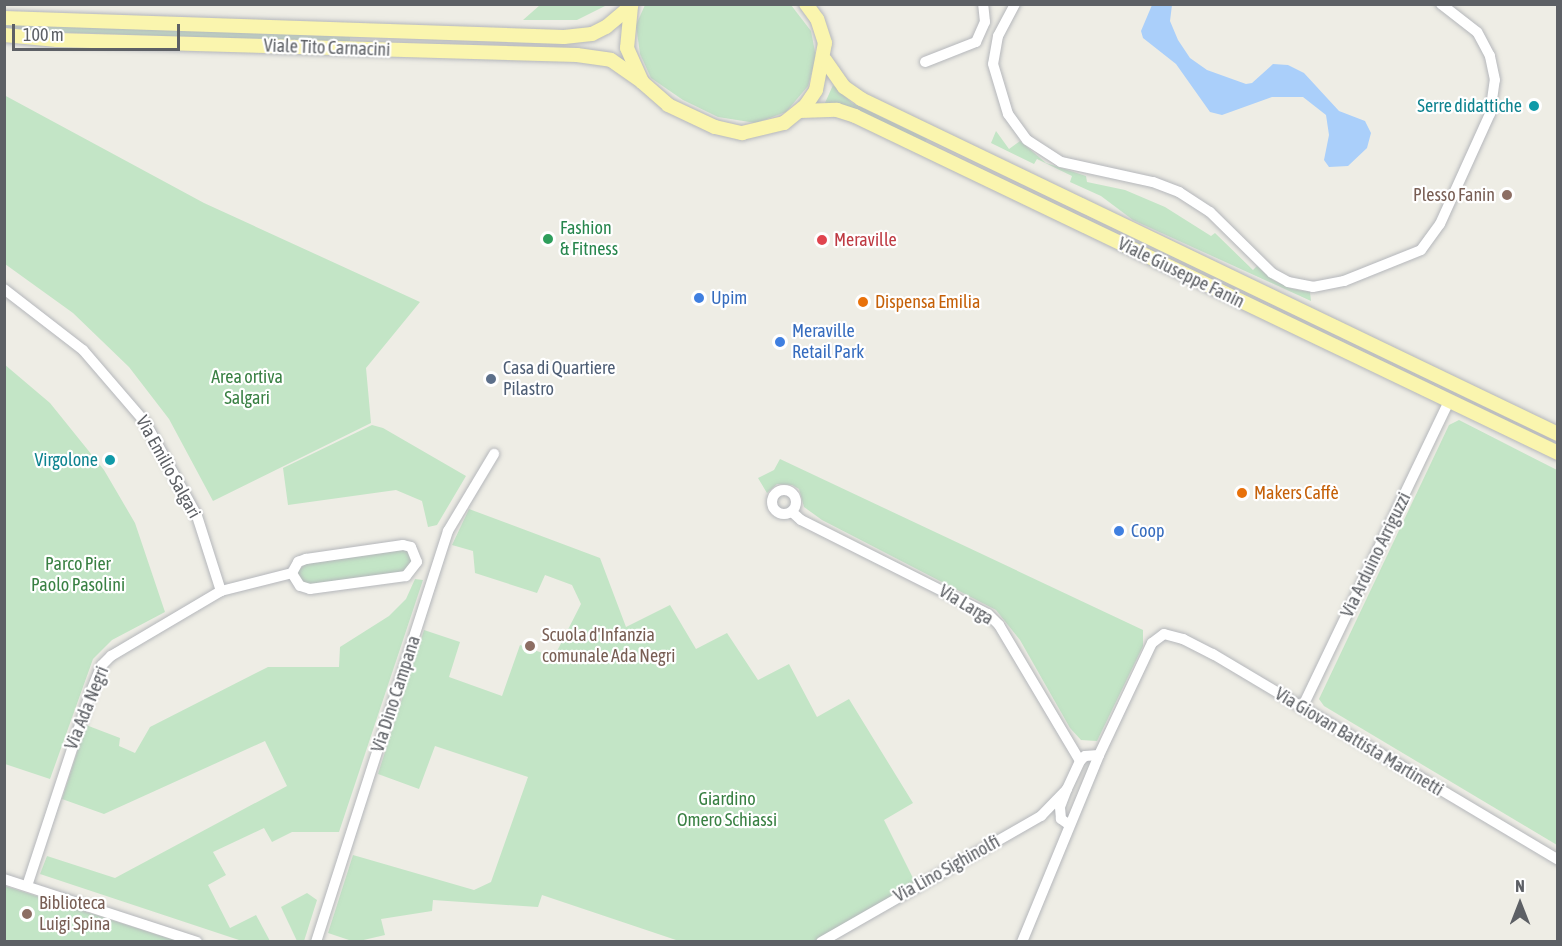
<!DOCTYPE html>
<meta charset="utf-8">
<style>
body{margin:0}
#map{position:relative;width:1562px;height:946px;overflow:hidden;background:#eeede5;font-family:"Asap Condensed",sans-serif}
div>[style]{position:absolute}
.green>*{inset:0;background:#c3e5c6}
.water>*{inset:0;background:#aacffa}
.roads{filter:drop-shadow(0 0 2px #b5b7bb) drop-shadow(0 0 2px #b5b7bb)}
.minor>*{height:10px;margin:-5px;padding:0 5px;transform-origin:5px;border-radius:5px;background:#fff}
.minor>.ring{margin:-5px;padding:0;box-sizing:content-box;background:none;border:10px solid #fff;border-radius:50%}
.major>*{height:14px;margin:-7px;padding:0 7px;transform-origin:7px;border-radius:7px;background:#faf5ae}
.dots>*{width:16px;height:16px;translate:-50% -50%;box-sizing:border-box;border:3px solid #fff;border-radius:50%}
span{translate:-50% -50%;white-space:nowrap;text-align:center;line-height:1.15;-webkit-text-stroke:4.5px #fff;paint-order:stroke}
.street-label{font-size:18px;color:#5d6065}
.culture-label{font-size:18px;color:#0d838f}
.right{translate:-100% -50%;text-align:right}
.education-label{font-size:18px;color:#785e54}
.left{translate:0 -50%;text-align:left}
.leisure-label{font-size:18px;color:#27864d}
.health-label{font-size:18px;color:#be3a42}
.shop-label{font-size:18px;color:#366cbe}
.food-label{font-size:18px;color:#c56008}
.service-label{font-size:18px;color:#4e5e75}
.park-label{font-size:18px;color:#398043}
.frame{position:absolute;inset:0;border:6px solid #5d6065;pointer-events:none}
.north{position:absolute;left:1490px;top:874px;width:60px;height:60px;-webkit-text-stroke:4px #fff;paint-order:stroke;rotate:0deg;font-size:16px;font-weight:700;line-height:24px;text-align:center;color:#5d6065}
.north::after{content:'';display:block;margin:auto;width:21px;height:27px;background:#5d6065;clip-path:polygon(50% 0,100% 100%,50% 72%,0 100%)}
.scale{position:absolute;left:12px;top:24px;width:168px;height:27px;box-sizing:border-box;border:3px solid #5d6065;border-top:0;padding-left:8px;font-size:18px;line-height:21px;white-space:nowrap;color:#5d6065;-webkit-text-stroke:4px #fff;paint-order:stroke}
</style>
<div id="map">
<div class="green">
<i style="clip-path:polygon(540px 5px,540px 4px,607px 5px,577px 20px,523px 20px)"></i>
<i style="clip-path:polygon(645px 5px,791px 5px,811px 31px,816px 57px,808px 86px,786px 112px,756px 123px,718px 117px,683px 100px,651px 78px,640px 54px,636px 25px)"></i>
<i style="clip-path:polygon(4px 23px,350px 37px,350px 42px,48px 32px,5px 27px)"></i>
<i style="clip-path:polygon(833px 85px,852px 103px,927px 139px,925px 142px,842px 105px,825px 103px)"></i>
<i style="clip-path:polygon(4px 95px,204px 203px,420px 302px,366px 368px,371px 423px,213px 501px,169px 419px,129px 367px,73px 313px,5px 264px)"></i>
<i style="clip-path:polygon(996px 131px,1009px 149px,1020px 141px,1046px 163px,1086px 176px,1087px 182px,1125px 190px,1165px 207px,1211px 236px,1215px 233px,1253px 270px,1257px 266px,1273px 280px,1292px 289px,1310px 292px,1311px 301px,1133px 220px,1101px 196px,1070px 182px,1072px 176px,1037px 159px,1034px 164px,991px 143px)"></i>
<i style="clip-path:polygon(4px 364px,50px 403px,104px 470px,135px 523px,165px 612px,112px 640px,93px 659px,50px 779px,5px 764px)"></i>
<i style="clip-path:polygon(1459px 420px,1557px 470px,1557px 845px,1324px 706px,1319px 699px,1449px 425px)"></i>
<i style="clip-path:polygon(372px 425px,383px 428px,466px 476px,437px 525px,428px 527px,422px 501px,396px 490px,288px 505px,283px 468px)"></i>
<i style="clip-path:polygon(780px 459px,1143px 630px,1143px 646px,1097px 741px,1081px 740px,1070px 728px,1020px 640px,996px 610px,822px 520px,804px 507px,799px 489px,792px 485px,777px 484px,767px 493px,758px 478px,774px 470px)"></i>
<i style="clip-path:polygon(469px 509px,600px 558px,626px 627px,670px 605px,696px 649px,727px 633px,758px 680px,789px 664px,817px 717px,849px 699px,913px 803px,884px 820px,919px 890px,823px 941px,679px 941px,542px 895px,538px 907px,433px 900px,432px 911px,381px 919px,385px 935px,355px 942px,328px 933px,353px 855px,474px 890px,491px 882px,528px 777px,435px 746px,419px 789px,378px 774px,424px 630px,460px 642px,449px 677px,502px 696px,520px 645px,554px 657px,581px 604px,572px 585px,545px 575px,537px 593px,475px 573px,473px 551px,452px 545px)"></i>
<i style="clip-path:polygon(403px 548px,409px 551px,413px 561px,403px 573px,310px 586px,302px 583px,297px 572px,307px 562px)"></i>
<i style="clip-path:polygon(415px 579px,423px 580px,339px 832px,292px 832px,272px 842px,264px 828px,213px 852px,226px 875px,208px 885px,230px 928px,256px 915px,270px 941px,242px 941px,40px 874px,47px 856px,115px 878px,287px 786px,265px 741px,104px 814px,62px 799px,86px 725px,120px 738px,119px 746px,135px 753px,150px 727px,268px 667px,339px 667px,340px 647px,389px 616px,406px 599px)"></i>
<i style="clip-path:polygon(5px 886px,177px 941px,5px 941px)"></i>
<i style="clip-path:polygon(307px 893px,317px 900px,304px 941px,297px 941px,281px 907px)"></i>
</div>
<div class="water">
<i style="clip-path:polygon(1152px 5px,1172px 5px,1170px 21px,1178px 40px,1190px 58px,1207px 70px,1246px 84px,1252px 83px,1273px 64px,1288px 65px,1304px 73px,1339px 111px,1365px 121px,1371px 133px,1367px 148px,1348px 166px,1329px 167px,1324px 160px,1329px 135px,1326px 115px,1303px 97px,1272px 97px,1222px 115px,1210px 112px,1176px 64px,1143px 38px,1141px 31px)"></i>
</div>
<div class="roads">
<div class="minor">
<i style="left:1015px;top:4px;width:36px;rotate:118deg"></i>
<i style="left:998px;top:36px;width:28px;rotate:100deg"></i>
<i style="left:993px;top:64px;width:52px;rotate:73.3deg"></i>
<i style="left:1008px;top:114px;width:32px;rotate:54deg"></i>
<i style="left:1027px;top:140px;width:40px;rotate:32.9deg"></i>
<i style="left:1061px;top:162px;width:94px;rotate:12.3deg"></i>
<i style="left:1153px;top:182px;width:28px;rotate:21deg"></i>
<i style="left:1179px;top:192px;width:37px;rotate:33deg"></i>
<i style="left:1210px;top:212px;width:87px;rotate:44.5deg"></i>
<i style="left:1272px;top:273px;width:18px;rotate:29deg"></i>
<i style="left:1288px;top:282px;width:25px;rotate:11deg"></i>
<i style="left:1313px;top:287px;width:32px;rotate:-11deg"></i>
<i style="left:1344px;top:281px;width:83px;rotate:-21.9deg"></i>
<i style="left:1421px;top:250px;width:32px;rotate:-54deg"></i>
<i style="left:1440px;top:224px;width:121px;rotate:-65.6deg"></i>
<i style="left:1490px;top:114px;width:34px;rotate:-82deg"></i>
<i style="left:1495px;top:80px;width:25px;rotate:-102deg"></i>
<i style="left:1490px;top:56px;width:27px;rotate:-118deg"></i>
<i style="left:1477px;top:32px;width:46px;rotate:-142.1deg"></i>
<i style="left:925px;top:62px;width:55px;rotate:-21.4deg"></i>
<i style="left:976px;top:42px;width:22px;rotate:-66deg"></i>
<i style="left:985px;top:22px;width:18px;rotate:-96deg"></i>
<i style="left:4px;top:289px;width:100px;rotate:37.7deg"></i>
<i style="left:83px;top:350px;width:95px;rotate:49.3deg"></i>
<i style="left:145px;top:422px;width:107px;rotate:61deg"></i>
<i style="left:197px;top:516px;width:79px;rotate:72.3deg"></i>
<i class="ring" style="left:772px;top:490px;width:14px;height:14px"></i>
<i style="left:792px;top:512px;width:12px;rotate:42deg"></i>
<i style="left:801px;top:520px;width:209px;rotate:26.7deg"></i>
<i style="left:988px;top:614px;width:16px;rotate:45deg"></i>
<i style="left:999px;top:625px;width:158px;rotate:59.2deg"></i>
<i style="left:1302px;top:708px;width:340px;rotate:-64.4deg"></i>
<i style="left:1068px;top:824px;width:9px;rotate:-144deg"></i>
<i style="left:1061px;top:819px;width:12px;rotate:-95deg"></i>
<i style="left:1060px;top:807px;width:19px;rotate:-69deg"></i>
<i style="left:1067px;top:789px;width:31px;rotate:-65deg"></i>
<i style="left:1080px;top:761px;width:7px;rotate:-45deg"></i>
<i style="left:1085px;top:756px;width:14px;rotate:-4deg"></i>
<i style="left:4px;top:879px;width:203px;rotate:18.1deg"></i>
<i style="left:27px;top:886px;width:202px;rotate:-71.8deg"></i>
<i style="left:90px;top:694px;width:31px;rotate:-68deg"></i>
<i style="left:102px;top:665px;width:13px;rotate:-45deg"></i>
<i style="left:111px;top:656px;width:128px;rotate:-30.6deg"></i>
<i style="left:221px;top:591px;width:73px;rotate:-14.2deg"></i>
<i style="left:292px;top:573px;width:13px;rotate:-61deg"></i>
<i style="left:298px;top:562px;width:9px;rotate:-21deg"></i>
<i style="left:306px;top:559px;width:98px;rotate:-8.2deg"></i>
<i style="left:403px;top:545px;width:8px;rotate:14deg"></i>
<i style="left:411px;top:547px;width:16px;rotate:68deg"></i>
<i style="left:417px;top:562px;width:18px;rotate:128deg"></i>
<i style="left:406px;top:576px;width:97px;rotate:172.3deg"></i>
<i style="left:310px;top:589px;width:10px;rotate:-163deg"></i>
<i style="left:300px;top:586px;width:15px;rotate:-122deg"></i>
<i style="left:316px;top:942px;width:432px;rotate:-72.2deg"></i>
<i style="left:448px;top:531px;width:90px;rotate:-59.1deg"></i>
<i style="left:821px;top:942px;width:254px;rotate:-29.8deg"></i>
<i style="left:1041px;top:816px;width:37px;rotate:-46deg"></i>
<i style="left:1022px;top:942px;width:202px;rotate:-67.6deg"></i>
<i style="left:1099px;top:755px;width:124px;rotate:-64.7deg"></i>
<i style="left:1152px;top:643px;width:15px;rotate:-37deg"></i>
<i style="left:1164px;top:634px;width:20px;rotate:15deg"></i>
<i style="left:1183px;top:639px;width:34px;rotate:27deg"></i>
<i style="left:1213px;top:654px;width:402px;rotate:30.8deg"></i>
</div>
<div class="major">
<i style="left:631px;top:6px;width:42px;rotate:95.4deg"></i>
<i style="left:627px;top:48px;width:37px;rotate:66deg"></i>
<i style="left:642px;top:82px;width:35px;rotate:41deg"></i>
<i style="left:668px;top:105px;width:52px;rotate:25.1deg"></i>
<i style="left:715px;top:127px;width:28px;rotate:13deg"></i>
<i style="left:742px;top:133px;width:43px;rotate:-13.4deg"></i>
<i style="left:784px;top:123px;width:28px;rotate:-39deg"></i>
<i style="left:806px;top:105px;width:18px;rotate:-56deg"></i>
<i style="left:816px;top:90px;width:48px;rotate:-79.2deg"></i>
<i style="left:825px;top:43px;width:25px;rotate:-108deg"></i>
<i style="left:817px;top:19px;width:19px;rotate:-126deg"></i>
<i style="left:4px;top:18px;width:560px;rotate:1.94deg"></i>
<i style="left:564px;top:37px;width:28px;rotate:-6deg"></i>
<i style="left:592px;top:34px;width:16px;rotate:-27deg"></i>
<i style="left:606px;top:27px;width:33px;rotate:-40deg"></i>
<i style="left:4px;top:35px;width:53px;rotate:5.4deg"></i>
<i style="left:57px;top:40px;width:520px;rotate:1.65deg"></i>
<i style="left:577px;top:55px;width:34px;rotate:8deg"></i>
<i style="left:611px;top:60px;width:38px;rotate:35deg"></i>
<i style="left:825px;top:60px;width:33px;rotate:55deg"></i>
<i style="left:844px;top:87px;width:21px;rotate:35deg"></i>
<i style="left:861px;top:99px;width:773px;rotate:25.67deg"></i>
<i style="left:800px;top:111px;width:37px;rotate:-2deg"></i>
<i style="left:837px;top:110px;width:19px;rotate:18deg"></i>
<i style="left:855px;top:116px;width:780px;rotate:25.61deg"></i>
</div>
</div>
<div class="dots">
<i style="left:1534px;top:106px;background:#0f9aa8"></i>
<i style="left:1507px;top:195px;background:#8d6e63"></i>
<i style="left:548px;top:239px;background:#2e9e5b"></i>
<i style="left:822px;top:240px;background:#e0444e"></i>
<i style="left:699px;top:298px;background:#3f7fe0"></i>
<i style="left:863px;top:302px;background:#e8710a"></i>
<i style="left:780px;top:342px;background:#3f7fe0"></i>
<i style="left:491px;top:379px;background:#5c6f8a"></i>
<i style="left:110px;top:460px;background:#0f9aa8"></i>
<i style="left:1242px;top:493px;background:#e8710a"></i>
<i style="left:1119px;top:531px;background:#3f7fe0"></i>
<i style="left:530px;top:646px;background:#8d6e63"></i>
<i style="left:27px;top:914px;background:#8d6e63"></i>
</div>
<div class="street-label">
<span style="left:327px;top:48px;rotate:2deg">Viale Tito Carnacini</span>
<span style="left:1181px;top:273px;rotate:26deg">Viale Giuseppe Fanin</span>
<span style="left:168px;top:467px;rotate:61deg">Via Emilio Salgari</span>
<span style="left:1376px;top:555px;rotate:-64deg">Via Arduino Arriguzzi</span>
<span style="left:966px;top:605px;rotate:31deg">Via Larga</span>
<span style="left:396px;top:694px;rotate:-72deg">Via Dino Campana</span>
<span style="left:87px;top:708px;rotate:-68deg">Via Ada Negri</span>
<span style="left:1359px;top:742px;rotate:31deg">Via Giovan Battista Martinetti</span>
<span style="left:947px;top:869px;rotate:-29deg">Via Lino Sighinolfi</span>
</div>
<div class="culture-label">
<span class="right" style="left:1522px;top:106px">Serre didattiche</span>
<span class="right" style="left:98px;top:460px">Virgolone</span>
</div>
<div class="education-label">
<span class="right" style="left:1495px;top:195px">Plesso Fanin</span>
<span class="left" style="left:542px;top:646px">Scuola d'Infanzia<br>comunale Ada Negri</span>
<span class="left" style="left:39px;top:914px">Biblioteca<br>Luigi Spina</span>
</div>
<div class="leisure-label">
<span class="left" style="left:560px;top:239px">Fashion<br>&amp; Fitness</span>
</div>
<div class="health-label">
<span class="left" style="left:834px;top:240px">Meraville</span>
</div>
<div class="shop-label">
<span class="left" style="left:711px;top:298px">Upim</span>
<span class="left" style="left:792px;top:342px">Meraville<br>Retail Park</span>
<span class="left" style="left:1131px;top:531px">Coop</span>
</div>
<div class="food-label">
<span class="left" style="left:875px;top:302px">Dispensa Emilia</span>
<span class="left" style="left:1254px;top:493px">Makers Caffè</span>
</div>
<div class="service-label">
<span class="left" style="left:503px;top:379px">Casa di Quartiere<br>Pilastro</span>
</div>
<div class="park-label">
<span style="left:247px;top:388px">Area ortiva<br>Salgari</span>
<span style="left:78px;top:575px">Parco Pier<br>Paolo Pasolini</span>
<span style="left:727px;top:810px">Giardino<br>Omero Schiassi</span>
</div>
<div class="frame"></div>
<div class="north">N</div>
<div class="scale">100 m</div>
</div>
